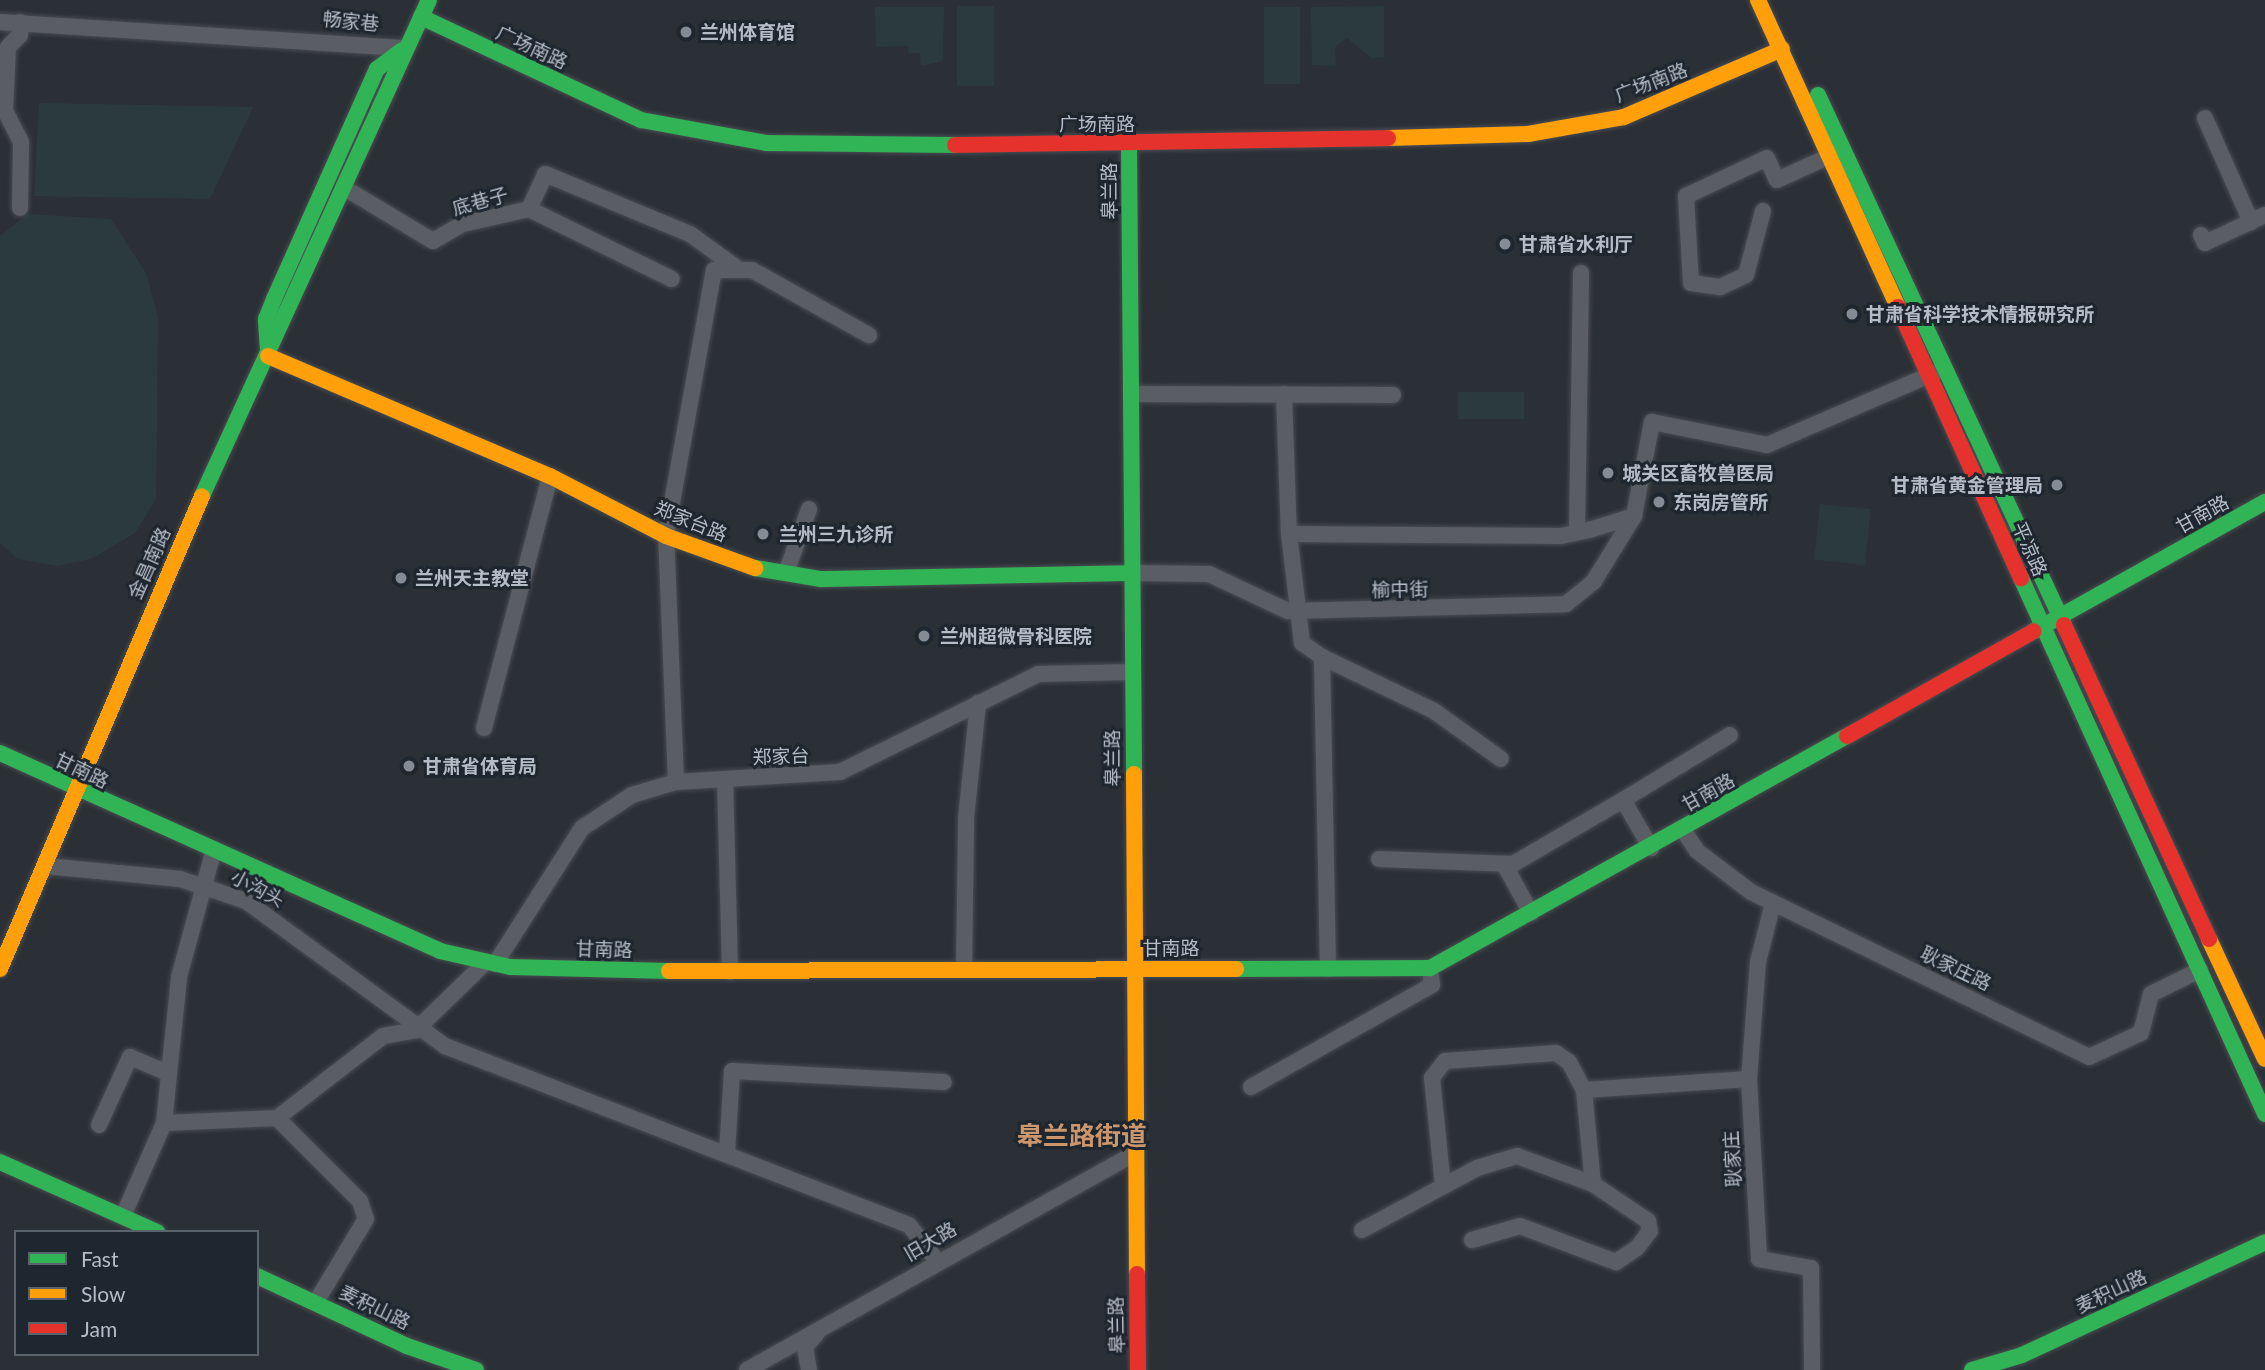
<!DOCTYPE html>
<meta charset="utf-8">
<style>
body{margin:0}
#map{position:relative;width:2265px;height:1370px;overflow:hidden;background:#2b3036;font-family:Lato,"Noto Sans SC",sans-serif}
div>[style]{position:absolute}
.green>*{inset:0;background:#2b3b3d;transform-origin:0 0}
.roads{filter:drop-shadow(0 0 2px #484c51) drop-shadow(0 0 2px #484c51)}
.street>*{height:16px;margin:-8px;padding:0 8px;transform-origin:8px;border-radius:8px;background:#5a5e64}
.fast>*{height:16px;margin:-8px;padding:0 8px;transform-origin:8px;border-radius:8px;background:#30b455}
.slow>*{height:16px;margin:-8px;padding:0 8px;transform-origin:8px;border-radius:8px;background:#ff9f0a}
.jam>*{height:16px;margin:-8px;padding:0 8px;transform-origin:8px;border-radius:8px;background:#e5322d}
.dots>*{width:19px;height:19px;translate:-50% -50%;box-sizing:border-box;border:4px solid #1e2630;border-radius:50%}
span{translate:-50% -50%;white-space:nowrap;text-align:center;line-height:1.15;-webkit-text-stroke:6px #1e2630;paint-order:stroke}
.street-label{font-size:19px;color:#b5bcc7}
.poi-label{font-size:19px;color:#b5bcc7;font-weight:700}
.left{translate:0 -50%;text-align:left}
.right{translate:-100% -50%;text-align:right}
.district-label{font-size:26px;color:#cb966c;font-weight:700}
.legend{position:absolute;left:14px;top:1230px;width:245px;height:126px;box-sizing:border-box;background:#1e2630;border:2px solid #5a626c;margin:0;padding:9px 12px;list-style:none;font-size:21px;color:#b5bcc7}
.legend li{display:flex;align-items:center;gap:14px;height:35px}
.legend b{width:35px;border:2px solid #5a626c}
</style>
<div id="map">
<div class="green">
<i style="left:957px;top:6px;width:37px;height:80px"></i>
<i style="clip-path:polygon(1384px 6px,1384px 57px,1372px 58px,1347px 38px,1335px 47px,1336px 66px,1312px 65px,1311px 7px)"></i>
<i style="clip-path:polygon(875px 7px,944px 7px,943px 61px,921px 66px,920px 53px,909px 53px,908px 46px,876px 47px)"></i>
<i style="left:1264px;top:7px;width:36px;height:77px"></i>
<i style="clip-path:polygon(39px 103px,253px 107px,210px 199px,34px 196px)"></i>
<i style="clip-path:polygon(28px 214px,111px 219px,146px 273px,158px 317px,156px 499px,135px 533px,91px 559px,57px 566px,18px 559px,0 543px,0 236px)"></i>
<i style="left:1524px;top:392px;width:27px;height:66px;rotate:90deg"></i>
<i style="left:1820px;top:504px;width:51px;height:56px;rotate:6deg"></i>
</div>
<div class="roads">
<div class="street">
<i style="left:0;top:22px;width:406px;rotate:3.7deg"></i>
<i style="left:2205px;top:118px;width:114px;rotate:66.1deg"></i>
<i style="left:343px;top:187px;width:105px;rotate:31deg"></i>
<i style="left:433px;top:241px;width:34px;rotate:-30deg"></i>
<i style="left:463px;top:224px;width:68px;rotate:-12.8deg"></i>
<i style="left:529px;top:209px;width:159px;rotate:26.1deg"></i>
<i style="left:20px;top:208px;width:66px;rotate:-89.1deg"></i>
<i style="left:21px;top:142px;width:35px;rotate:-117deg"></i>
<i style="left:5px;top:111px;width:64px;rotate:-87.3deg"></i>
<i style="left:8px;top:47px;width:17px;rotate:-45deg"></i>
<i style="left:20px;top:35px;width:13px;rotate:-90deg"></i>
<i style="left:529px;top:209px;width:38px;rotate:-65deg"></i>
<i style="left:545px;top:174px;width:157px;rotate:22.5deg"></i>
<i style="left:690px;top:234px;width:58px;rotate:35.9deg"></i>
<i style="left:1763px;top:211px;width:66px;rotate:104.9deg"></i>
<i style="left:1746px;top:275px;width:29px;rotate:155deg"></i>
<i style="left:1720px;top:287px;width:29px;rotate:-172deg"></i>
<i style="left:1691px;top:283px;width:87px;rotate:-93.3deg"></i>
<i style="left:1686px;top:196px;width:89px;rotate:-25.1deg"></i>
<i style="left:1767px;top:158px;width:24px;rotate:66deg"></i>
<i style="left:1777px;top:180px;width:58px;rotate:-24.4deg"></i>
<i style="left:2201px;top:235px;width:9px;rotate:63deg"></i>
<i style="left:2205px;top:243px;width:66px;rotate:-25deg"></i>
<i style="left:1131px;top:394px;width:262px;rotate:0.2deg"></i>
<i style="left:1284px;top:394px;width:140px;rotate:88deg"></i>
<i style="left:1289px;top:534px;width:110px;rotate:83.2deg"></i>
<i style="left:1302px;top:643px;width:24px;rotate:35deg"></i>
<i style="left:1322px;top:657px;width:312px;rotate:88.9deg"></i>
<i style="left:1577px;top:532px;width:259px;rotate:-89.1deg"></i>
<i style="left:1289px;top:534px;width:272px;rotate:0.4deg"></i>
<i style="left:1561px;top:536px;width:29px;rotate:-12deg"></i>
<i style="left:1589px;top:530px;width:47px;rotate:-17.3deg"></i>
<i style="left:1634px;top:516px;width:96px;rotate:-79.2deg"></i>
<i style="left:1652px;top:422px;width:117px;rotate:11.3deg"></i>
<i style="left:1767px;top:445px;width:187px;rotate:-23.3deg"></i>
<i style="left:786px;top:573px;width:68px;rotate:-70.2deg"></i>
<i style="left:1132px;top:573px;width:77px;rotate:0.7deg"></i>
<i style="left:1209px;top:574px;width:87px;rotate:25.1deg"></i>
<i style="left:1288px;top:611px;width:278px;rotate:-1.4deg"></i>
<i style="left:1566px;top:604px;width:36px;rotate:-39deg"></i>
<i style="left:1594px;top:581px;width:76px;rotate:-58.4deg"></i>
<i style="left:1322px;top:657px;width:124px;rotate:25.7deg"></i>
<i style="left:1434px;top:711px;width:82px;rotate:35.6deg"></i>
<i style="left:484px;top:728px;width:260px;rotate:-75.3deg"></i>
<i style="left:725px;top:779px;width:193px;rotate:88.5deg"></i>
<i style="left:676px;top:782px;width:246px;rotate:-92.3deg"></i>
<i style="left:666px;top:536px;width:270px;rotate:-79.8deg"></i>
<i style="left:714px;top:270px;width:38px"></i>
<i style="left:752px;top:270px;width:134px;rotate:29.1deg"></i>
<i style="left:1623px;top:800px;width:125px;rotate:-31.3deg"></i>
<i style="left:1683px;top:830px;width:25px;rotate:56deg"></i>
<i style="left:1697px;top:851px;width:68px;rotate:37.2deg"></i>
<i style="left:1751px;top:892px;width:376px;rotate:26deg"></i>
<i style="left:2089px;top:1057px;width:57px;rotate:-24.8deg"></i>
<i style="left:2141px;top:1033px;width:40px;rotate:-75.6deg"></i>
<i style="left:2151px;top:994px;width:55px;rotate:-26.1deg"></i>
<i style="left:1379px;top:859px;width:134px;rotate:2.1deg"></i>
<i style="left:1513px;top:864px;width:127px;rotate:-30.2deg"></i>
<i style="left:1623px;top:800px;width:56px;rotate:59.7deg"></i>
<i style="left:1504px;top:864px;width:56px;rotate:61.1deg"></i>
<i style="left:46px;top:866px;width:135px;rotate:5.5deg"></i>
<i style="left:180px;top:879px;width:70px;rotate:18.4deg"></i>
<i style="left:246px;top:901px;width:246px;rotate:36.1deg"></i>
<i style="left:445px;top:1046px;width:497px;rotate:21.1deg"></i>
<i style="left:909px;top:1225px;width:46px;rotate:52.1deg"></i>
<i style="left:1773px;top:903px;width:61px;rotate:104.3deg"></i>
<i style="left:1758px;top:962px;width:117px;rotate:94.4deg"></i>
<i style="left:1749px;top:1079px;width:180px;rotate:86.8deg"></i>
<i style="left:1759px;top:1259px;width:53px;rotate:9.8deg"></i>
<i style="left:1811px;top:1268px;width:102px;rotate:89.4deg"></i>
<i style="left:495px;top:964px;width:161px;rotate:-57.4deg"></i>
<i style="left:582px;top:828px;width:60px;rotate:-33.4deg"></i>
<i style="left:632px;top:795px;width:46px;rotate:-16.5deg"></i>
<i style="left:676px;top:782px;width:164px;rotate:-3.5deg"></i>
<i style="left:840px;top:772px;width:221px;rotate:-26.3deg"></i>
<i style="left:1038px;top:674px;width:95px;rotate:-1.2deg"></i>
<i style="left:964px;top:970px;width:152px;rotate:-89.2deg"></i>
<i style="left:966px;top:818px;width:116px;rotate:-84deg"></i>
<i style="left:1251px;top:1087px;width:208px;rotate:-29.4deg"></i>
<i style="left:1432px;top:985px;width:17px;rotate:-97deg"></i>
<i style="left:277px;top:1118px;width:117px;rotate:45deg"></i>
<i style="left:360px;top:1201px;width:19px;rotate:72deg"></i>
<i style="left:366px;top:1219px;width:97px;rotate:121.1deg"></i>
<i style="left:164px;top:1123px;width:113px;rotate:-2.5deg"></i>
<i style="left:277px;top:1118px;width:134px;rotate:-37.7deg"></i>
<i style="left:383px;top:1036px;width:34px;rotate:-10deg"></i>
<i style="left:416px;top:1030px;width:98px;rotate:-44.2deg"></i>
<i style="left:99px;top:1125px;width:75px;rotate:-65.5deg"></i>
<i style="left:130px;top:1057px;width:39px;rotate:23deg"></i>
<i style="left:727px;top:1153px;width:82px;rotate:-86.5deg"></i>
<i style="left:732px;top:1071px;width:212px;rotate:3deg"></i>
<i style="left:1443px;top:1186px;width:109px;rotate:-95.8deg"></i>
<i style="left:1432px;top:1078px;width:21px;rotate:-53deg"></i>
<i style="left:1445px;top:1061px;width:111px;rotate:-4.1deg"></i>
<i style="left:1556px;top:1053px;width:16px;rotate:35deg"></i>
<i style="left:1569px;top:1062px;width:32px;rotate:62deg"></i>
<i style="left:123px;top:1216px;width:102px;rotate:-66.2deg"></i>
<i style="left:164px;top:1123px;width:147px;rotate:-84.1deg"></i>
<i style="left:179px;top:977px;width:129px;rotate:-74.7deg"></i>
<i style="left:1362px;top:1230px;width:131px;rotate:-28.3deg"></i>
<i style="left:1477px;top:1168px;width:42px;rotate:-16.7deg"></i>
<i style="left:1517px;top:1156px;width:81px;rotate:20.2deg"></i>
<i style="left:1472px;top:1240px;width:50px;rotate:-16.3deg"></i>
<i style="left:1520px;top:1226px;width:103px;rotate:20.6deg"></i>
<i style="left:1616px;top:1262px;width:25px;rotate:-34deg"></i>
<i style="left:1637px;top:1248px;width:21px;rotate:-53deg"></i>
<i style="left:1650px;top:1231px;width:10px;rotate:-101deg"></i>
<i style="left:1648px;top:1221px;width:66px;rotate:-146.1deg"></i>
<i style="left:1593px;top:1184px;width:94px;rotate:-95.5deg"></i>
<i style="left:1584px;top:1090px;width:165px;rotate:-3.8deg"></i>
<i style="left:747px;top:1370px;width:445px;rotate:-29.2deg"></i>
<i style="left:809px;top:1370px;width:23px;rotate:-100deg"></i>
<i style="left:805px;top:1347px;width:18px;rotate:-49deg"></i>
</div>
<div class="fast">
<i style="left:421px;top:17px;width:243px;rotate:25.1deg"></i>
<i style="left:641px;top:120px;width:127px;rotate:10.4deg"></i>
<i style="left:766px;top:143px;width:189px;rotate:0.6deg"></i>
<i style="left:1818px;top:95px;width:584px;rotate:65.1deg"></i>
<i style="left:1129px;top:146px;width:628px;rotate:89.54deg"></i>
<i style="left:268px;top:350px;width:31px;rotate:-94deg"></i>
<i style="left:266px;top:319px;width:22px;rotate:-68deg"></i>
<i style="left:274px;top:299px;width:252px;rotate:-65.9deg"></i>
<i style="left:377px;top:69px;width:31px;rotate:-37deg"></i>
<i style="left:202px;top:496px;width:545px;rotate:-65.41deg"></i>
<i style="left:755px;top:568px;width:67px;rotate:9.5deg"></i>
<i style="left:821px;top:579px;width:311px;rotate:-1.1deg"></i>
<i style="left:2021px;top:578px;width:589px;rotate:65.52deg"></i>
<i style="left:2034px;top:631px;width:265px;rotate:-29.2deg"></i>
<i style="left:0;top:753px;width:482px;rotate:24.2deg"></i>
<i style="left:440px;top:951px;width:72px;rotate:12.9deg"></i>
<i style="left:510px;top:967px;width:159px;rotate:1.4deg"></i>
<i style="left:1236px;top:969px;width:194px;rotate:-0.3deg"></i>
<i style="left:1430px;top:968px;width:477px;rotate:-29.1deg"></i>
<i style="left:0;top:1162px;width:172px;rotate:24deg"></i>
<i style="left:257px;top:1276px;width:166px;rotate:25deg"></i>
<i style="left:407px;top:1346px;width:73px;rotate:19.2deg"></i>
<i style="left:1972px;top:1370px;width:52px;rotate:-16.7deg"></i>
<i style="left:2022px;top:1355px;width:268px;rotate:-24.9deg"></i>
</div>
<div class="slow">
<i style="left:1758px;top:0;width:337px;rotate:65.5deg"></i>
<i style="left:1388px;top:138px;width:140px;rotate:-1.6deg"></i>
<i style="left:1528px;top:134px;width:97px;rotate:-10deg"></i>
<i style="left:1624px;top:117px;width:172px;rotate:-23.3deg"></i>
<i style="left:268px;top:356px;width:306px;rotate:23.1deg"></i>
<i style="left:550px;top:476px;width:131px;rotate:27.3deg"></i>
<i style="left:666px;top:536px;width:95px;rotate:19.8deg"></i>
<i style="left:1134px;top:774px;width:500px;rotate:89.66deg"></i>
<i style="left:2209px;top:939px;width:132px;rotate:65deg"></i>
<i style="left:0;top:969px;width:514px;rotate:-66.87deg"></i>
<i style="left:669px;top:971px;width:567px;rotate:-0.2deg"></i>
</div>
<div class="jam">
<i style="left:955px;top:145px;width:433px;rotate:-0.9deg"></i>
<i style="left:1898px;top:307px;width:298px;rotate:65.6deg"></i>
<i style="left:2064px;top:625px;width:346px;rotate:65.2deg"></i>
<i style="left:1847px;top:736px;width:214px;rotate:-29.3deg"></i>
<i style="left:1137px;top:1274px;width:96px;rotate:89.4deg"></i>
</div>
</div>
<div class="dots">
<i style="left:686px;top:32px;background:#858b94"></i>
<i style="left:1505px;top:244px;background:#858b94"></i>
<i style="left:1852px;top:314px;background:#858b94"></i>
<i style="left:1608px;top:473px;background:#858b94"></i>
<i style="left:2057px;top:485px;background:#858b94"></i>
<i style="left:1659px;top:502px;background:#858b94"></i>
<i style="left:763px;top:534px;background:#858b94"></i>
<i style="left:401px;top:578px;background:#858b94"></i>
<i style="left:924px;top:636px;background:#858b94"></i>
<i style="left:409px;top:766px;background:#858b94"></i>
</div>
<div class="street-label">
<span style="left:351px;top:21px;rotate:6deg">畅家巷</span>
<span style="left:532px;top:47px;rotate:25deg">广场南路</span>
<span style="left:1651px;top:82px;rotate:-21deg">广场南路</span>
<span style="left:1097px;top:124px">广场南路</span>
<span style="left:1109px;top:191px;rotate:-90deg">皋兰路</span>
<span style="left:480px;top:201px;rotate:-16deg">底巷子</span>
<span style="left:2202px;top:514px;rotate:-29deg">甘南路</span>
<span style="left:691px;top:521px;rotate:22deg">郑家台路</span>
<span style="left:2030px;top:549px;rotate:66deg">平凉路</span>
<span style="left:149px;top:563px;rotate:-66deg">金昌南路</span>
<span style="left:1400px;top:589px;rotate:-1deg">榆中街</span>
<span style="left:781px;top:756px;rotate:-2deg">郑家台</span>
<span style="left:1112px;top:758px;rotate:-90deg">皋兰路</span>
<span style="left:82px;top:770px;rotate:26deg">甘南路</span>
<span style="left:1708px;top:792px;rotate:-29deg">甘南路</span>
<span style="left:258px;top:888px;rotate:28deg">小沟头</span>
<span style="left:1171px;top:948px">甘南路</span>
<span style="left:604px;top:949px;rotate:2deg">甘南路</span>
<span style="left:1956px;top:968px;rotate:26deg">耿家庄路</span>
<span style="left:1732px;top:1159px;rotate:-93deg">耿家庄</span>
<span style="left:930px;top:1241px;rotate:-30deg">旧大路</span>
<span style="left:2111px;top:1291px;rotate:-25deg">麦积山路</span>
<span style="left:375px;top:1307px;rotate:26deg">麦积山路</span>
<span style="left:1116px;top:1325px;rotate:-91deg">皋兰路</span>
</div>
<div class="poi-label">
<span class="left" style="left:700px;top:32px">兰州体育馆</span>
<span class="left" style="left:1519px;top:244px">甘肃省水利厅</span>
<span class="left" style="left:1866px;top:314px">甘肃省科学技术情报研究所</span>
<span class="left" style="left:1622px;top:473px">城关区畜牧兽医局</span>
<span class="right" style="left:2043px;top:485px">甘肃省黄金管理局</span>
<span class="left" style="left:1673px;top:502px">东岗房管所</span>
<span class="left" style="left:779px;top:534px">兰州三九诊所</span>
<span class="left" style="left:415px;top:578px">兰州天主教堂</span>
<span class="left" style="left:940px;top:636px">兰州超微骨科医院</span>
<span class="left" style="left:423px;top:766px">甘肃省体育局</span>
</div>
<div class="district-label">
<span style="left:1082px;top:1136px">皋兰路街道</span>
</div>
<ul class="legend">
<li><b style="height:9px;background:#30b455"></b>Fast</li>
<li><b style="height:9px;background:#ff9f0a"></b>Slow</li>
<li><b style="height:9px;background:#e5322d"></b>Jam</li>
</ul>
</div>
